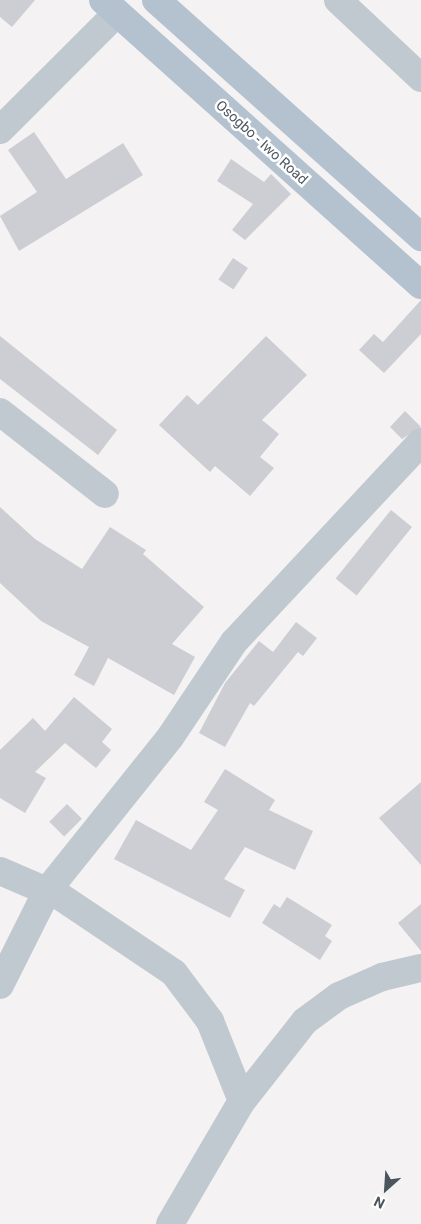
<!DOCTYPE html>
<style>
body{margin:0}
#map{position:relative;width:421px;height:1224px;overflow:hidden;background:#f4f2f2;font-family:Roboto,sans-serif}
div>[style]{position:absolute}
.building>*{inset:0;background:#ccced4;transform-origin:0 0}
.minor>*{height:28px;margin:-14px;padding:0 14px;transform-origin:14px;border-radius:14px;background:#c0c9cf}
.major>*{height:28px;margin:-14px;padding:0 14px;transform-origin:14px;border-radius:14px;background:#b3c2ce}
span{translate:-50% -50%;white-space:nowrap;text-align:center;line-height:1.15;-webkit-text-stroke:5px #fff;paint-order:stroke}
.street-label{font-size:14px;color:#4a555e}
.north{position:absolute;left:361px;top:1164px;width:50px;height:50px;-webkit-text-stroke:4px #fff;paint-order:stroke;rotate:206deg;font-size:14px;font-weight:700;line-height:20px;text-align:center;color:#4a555e}
.north::after{content:'';display:block;margin:auto;width:18px;height:22px;background:#4a555e;clip-path:polygon(50% 0,100% 100%,50% 72%,0 100%)}
</style>
<div id="map">
<div class="building">
<i style="clip-path:polygon(0 0,35px 0,12px 27px,0 17px)"></i>
<i style="clip-path:polygon(34px 132px,66px 179px,123px 143px,143px 175px,19px 251px,0 216px,37px 192px,8px 150px)"></i>
<i style="clip-path:polygon(231px 159px,264px 182px,271px 174px,291px 194px,245px 240px,232px 230px,253px 204px,217px 181px)"></i>
<i style="left:233px;top:258px;width:18px;height:26px;rotate:34deg"></i>
<i style="clip-path:polygon(421px 300px,421px 334px,384px 373px,359px 350px,374px 334px,383px 342px)"></i>
<i style="clip-path:polygon(0 336px,117px 430px,98px 455px,0 379px)"></i>
<i style="clip-path:polygon(266px 336px,307px 375px,262px 420px,279px 434px,260px 457px,274px 468px,250px 496px,215px 466px,210px 472px,159px 425px,187px 395px,198px 405px)"></i>
<i style="clip-path:polygon(405px 411px,421px 427px,402px 439px,390px 427px)"></i>
<i style="clip-path:polygon(0 507px,35px 539px,82px 569px,110px 527px,146px 550px,143px 554px,204px 607px,172px 644px,195px 657px,174px 695px,108px 658px,94px 686px,74px 675px,89px 647px,41px 621px,0 583px)"></i>
<i style="left:391px;top:510px;width:27px;height:88px;rotate:39deg"></i>
<i style="clip-path:polygon(296px 622px,317px 638px,303px 656px,298px 652px,254px 706px,250px 703px,225px 747px,199px 733px,225px 683px,259px 641px,273px 652px)"></i>
<i style="clip-path:polygon(74px 697px,112px 729px,102px 742px,111px 750px,96px 768px,65px 743px,35px 772px,46px 778px,25px 813px,0 798px,0 750px,33px 718px,45px 731px)"></i>
<i style="clip-path:polygon(225px 769px,275px 800px,269px 810px,313px 831px,295px 870px,245px 847px,224px 879px,245px 890px,230px 918px,114px 859px,136px 820px,191px 850px,218px 810px,204px 802px)"></i>
<i style="clip-path:polygon(421px 782px,421px 865px,379px 818px)"></i>
<i style="left:67px;top:804px;width:21px;height:25px;rotate:45deg"></i>
<i style="clip-path:polygon(287px 897px,332px 925px,325px 936px,332px 941px,320px 960px,262px 923px,274px 904px,280px 908px)"></i>
<i style="clip-path:polygon(421px 904px,421px 951px,398px 923px)"></i>
</div>
<div class="minor">
<i style="left:338px;top:0;width:114px;rotate:43.2deg"></i>
<i style="left:0;top:130px;width:165px;rotate:-45deg"></i>
<i style="left:0;top:412px;width:133px;rotate:38deg"></i>
<i style="left:0;top:871px;width:51px;rotate:23.1deg"></i>
<i style="left:52px;top:891px;width:147px;rotate:33.9deg"></i>
<i style="left:174px;top:973px;width:60px;rotate:53.1deg"></i>
<i style="left:210px;top:1021px;width:86px;rotate:68.2deg"></i>
<i style="left:0;top:985px;width:105px;rotate:-63.4deg"></i>
<i style="left:47px;top:891px;width:198px;rotate:-51.3deg"></i>
<i style="left:171px;top:736px;width:113px;rotate:-56.2deg"></i>
<i style="left:234px;top:642px;width:274px;rotate:-46.9deg"></i>
<i style="left:170px;top:1224px;width:143px;rotate:-59.7deg"></i>
<i style="left:242px;top:1101px;width:102px;rotate:-51.8deg"></i>
<i style="left:305px;top:1021px;width:42px;rotate:-36.3deg"></i>
<i style="left:339px;top:996px;width:47px;rotate:-23.8deg"></i>
<i style="left:382px;top:977px;width:40px;rotate:-13deg"></i>
</div>
<div class="major">
<i style="left:103px;top:0;width:427px;rotate:41.9deg"></i>
<i style="left:156px;top:0;width:356px;rotate:41.8deg"></i>
</div>
<div class="street-label">
<span style="left:262px;top:142px;rotate:42deg">Osogbo - Iwo Road</span>
</div>
<div class="north">N</div>
</div>
